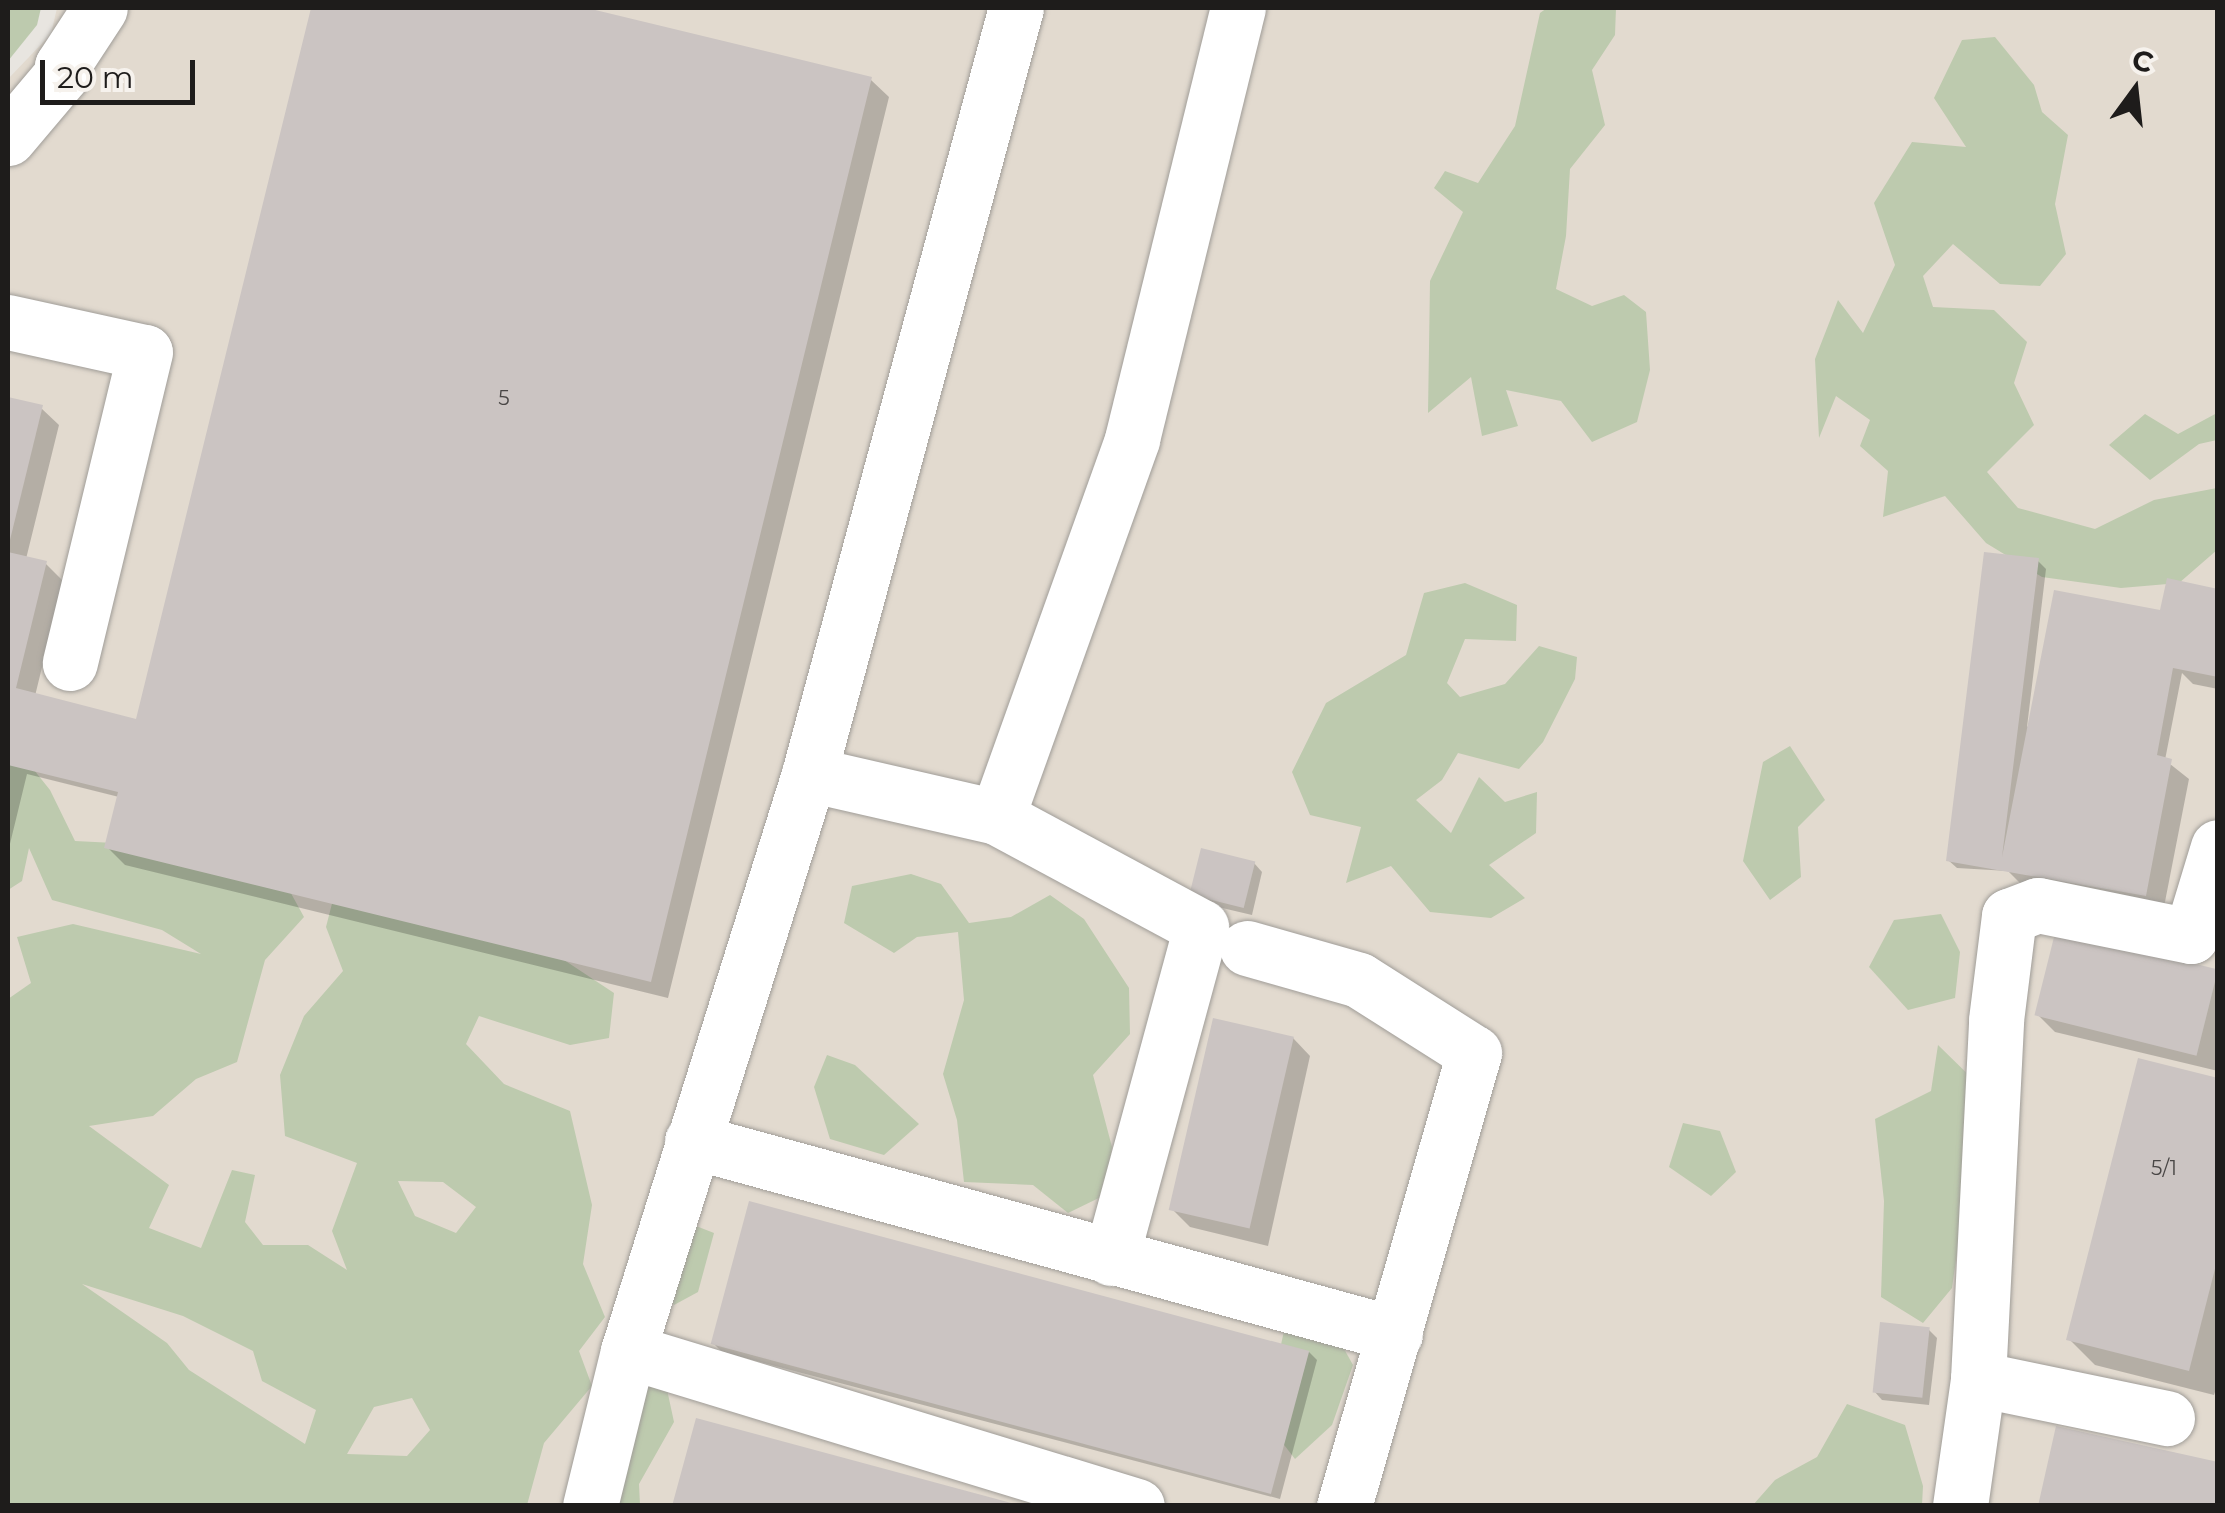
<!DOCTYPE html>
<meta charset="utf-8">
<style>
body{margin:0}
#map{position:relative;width:2225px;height:1513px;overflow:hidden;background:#e8e5e0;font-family:Montserrat,sans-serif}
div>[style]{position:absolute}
.built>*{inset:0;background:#e2dacf}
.green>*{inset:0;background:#bdcaae}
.shadow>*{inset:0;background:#0003}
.building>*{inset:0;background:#cbc4c2;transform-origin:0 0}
.roads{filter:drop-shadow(0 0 2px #a09d98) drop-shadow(0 0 2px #a09d98)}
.minor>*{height:55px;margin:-27.5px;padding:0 27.5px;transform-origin:27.5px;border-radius:27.5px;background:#fff}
span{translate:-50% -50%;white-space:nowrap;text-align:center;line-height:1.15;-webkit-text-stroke:9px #f6f2ed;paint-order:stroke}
.number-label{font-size:20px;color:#494645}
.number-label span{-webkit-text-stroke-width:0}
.frame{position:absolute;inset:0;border:10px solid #1e1c1b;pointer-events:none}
.north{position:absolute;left:2085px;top:40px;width:100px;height:100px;-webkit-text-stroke:8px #f6f2ed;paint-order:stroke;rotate:15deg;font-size:28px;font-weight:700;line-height:40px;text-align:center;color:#1e1c1b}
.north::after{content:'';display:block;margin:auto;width:35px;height:45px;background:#1e1c1b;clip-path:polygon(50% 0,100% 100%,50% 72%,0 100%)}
.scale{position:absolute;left:40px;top:60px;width:155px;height:45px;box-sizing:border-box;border:5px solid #1e1c1b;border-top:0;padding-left:12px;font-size:30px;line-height:35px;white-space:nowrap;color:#1e1c1b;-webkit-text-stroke:8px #f6f2ed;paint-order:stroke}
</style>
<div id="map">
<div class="built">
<i style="clip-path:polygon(57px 8px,2217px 8px,2217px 1505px,8px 1505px,8px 79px,51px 34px)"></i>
</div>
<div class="green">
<i style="clip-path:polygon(8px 8px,41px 8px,37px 25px,8px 61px)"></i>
<i style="clip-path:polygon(1547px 8px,1616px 8px,1615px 35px,1592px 70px,1605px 125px,1570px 169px,1566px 236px,1556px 289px,1592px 306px,1624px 295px,1646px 312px,1650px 370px,1637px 422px,1592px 442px,1561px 401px,1506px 390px,1518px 426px,1482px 436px,1471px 377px,1428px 413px,1430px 281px,1463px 212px,1434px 188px,1445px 171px,1478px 183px,1515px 126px,1540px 13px)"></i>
<i style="clip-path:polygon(1995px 37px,2034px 85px,2042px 112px,2068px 135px,2055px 204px,2066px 254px,2040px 286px,2000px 284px,1953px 244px,1923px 276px,1933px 307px,1994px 310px,2027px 342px,2014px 383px,2034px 425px,1987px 472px,2018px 508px,2095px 529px,2154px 500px,2217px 488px,2217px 550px,2179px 583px,2121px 588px,2042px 577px,1986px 543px,1945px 496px,1883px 517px,1888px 471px,1860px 446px,1870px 420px,1836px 396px,1819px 438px,1815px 359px,1838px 300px,1863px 333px,1895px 265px,1874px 203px,1912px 142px,1966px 147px,1934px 98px,1962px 40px)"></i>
<i style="clip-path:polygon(2217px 413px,2217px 440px,2199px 444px,2150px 480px,2109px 445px,2145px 414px,2178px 434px)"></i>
<i style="clip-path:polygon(1465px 583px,1517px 605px,1516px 641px,1465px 639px,1447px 683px,1460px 697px,1505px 684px,1539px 646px,1577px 657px,1575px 679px,1543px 742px,1519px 769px,1458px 753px,1442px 780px,1416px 800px,1451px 833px,1479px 777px,1505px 802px,1537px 792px,1536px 833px,1489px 865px,1525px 898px,1491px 918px,1430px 912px,1391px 866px,1346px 883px,1361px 827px,1310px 815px,1292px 772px,1326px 703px,1406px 655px,1424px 593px)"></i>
<i style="clip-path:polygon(1790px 746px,1825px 800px,1798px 827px,1801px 877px,1770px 900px,1743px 861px,1763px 762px)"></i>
<i style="clip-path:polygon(evenodd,18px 750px,50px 790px,75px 841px,134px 844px,287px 886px,304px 917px,265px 960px,237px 1062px,196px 1079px,153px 1116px,89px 1126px,169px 1185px,149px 1228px,201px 1248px,232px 1170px,255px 1175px,245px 1222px,263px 1245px,308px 1245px,347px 1270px,332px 1231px,357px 1163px,285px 1136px,280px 1075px,304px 1016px,343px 971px,326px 927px,337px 884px,552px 952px,614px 993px,609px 1038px,570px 1045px,479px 1016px,466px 1044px,504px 1084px,570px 1111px,592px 1205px,583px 1264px,605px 1317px,579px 1351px,592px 1386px,544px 1443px,527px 1505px,8px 1505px,8px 999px,31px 983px,17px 937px,73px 924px,201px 954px,162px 930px,52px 900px,29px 848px,22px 881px,8px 890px,8px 756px,18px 750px,398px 1181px,443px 1182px,476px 1207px,456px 1233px,415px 1216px,398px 1181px,18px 750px,82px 1284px,183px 1316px,253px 1351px,262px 1381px,316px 1410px,305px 1444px,189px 1370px,167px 1343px,82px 1284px,18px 750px,412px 1398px,430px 1430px,407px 1456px,347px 1454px,374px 1407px,412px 1398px)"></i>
<i style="clip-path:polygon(911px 874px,941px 884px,969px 923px,1011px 917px,1050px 895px,1084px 919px,1129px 988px,1130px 1034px,1093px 1075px,1112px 1147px,1105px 1195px,1068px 1213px,1033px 1185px,964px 1182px,957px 1120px,943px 1074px,964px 1000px,958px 932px,917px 937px,894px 953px,844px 923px,852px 886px)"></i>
<i style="clip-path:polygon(1941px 914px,1960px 952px,1955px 998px,1908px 1010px,1869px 967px,1894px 920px)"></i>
<i style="clip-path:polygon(1938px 1045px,1981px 1087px,1952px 1288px,1923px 1323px,1881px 1297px,1884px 1201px,1875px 1119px,1931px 1091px)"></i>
<i style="clip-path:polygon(827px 1055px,855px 1065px,919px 1124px,884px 1155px,830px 1139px,814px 1087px)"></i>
<i style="clip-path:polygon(1683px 1123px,1720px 1131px,1736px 1172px,1711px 1196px,1669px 1167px)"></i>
<i style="clip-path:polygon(673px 1217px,714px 1233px,698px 1292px,674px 1305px,650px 1257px)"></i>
<i style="clip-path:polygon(1285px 1327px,1333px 1329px,1353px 1365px,1332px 1425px,1295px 1459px,1264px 1419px)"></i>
<i style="clip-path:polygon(660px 1357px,674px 1422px,639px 1484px,640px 1505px,585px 1505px)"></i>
<i style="clip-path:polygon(1847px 1404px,1905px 1425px,1923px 1486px,1922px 1505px,1753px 1505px,1775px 1480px,1817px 1457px)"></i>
</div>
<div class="shadow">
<i style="clip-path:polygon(313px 8px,577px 8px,871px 80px,889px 97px,668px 998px,125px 865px,107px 847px,119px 797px,27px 774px,8px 852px,8px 399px,41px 408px,59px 425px,26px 559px,46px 564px,63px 581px,35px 696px,138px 722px)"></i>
<i style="clip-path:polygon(2038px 561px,2046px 569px,2027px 727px,2167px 614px,2218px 592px,2218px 689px,2193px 684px,2182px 673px,2165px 760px,2189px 779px,2163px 912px,2021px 884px,2008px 871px,1957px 868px,1948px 860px)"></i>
<i style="clip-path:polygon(1254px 863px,1262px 872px,1252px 915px,1201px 903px)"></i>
<i style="clip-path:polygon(2218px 970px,2218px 1071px,2055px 1032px,2037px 1014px)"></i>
<i style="clip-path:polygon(1293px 1038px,1310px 1056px,1268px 1246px,1190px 1227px,1173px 1210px)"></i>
<i style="clip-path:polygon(2218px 1081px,2218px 1383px,2214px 1395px,2095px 1365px,2069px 1339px)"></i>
<i style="clip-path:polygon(1929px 1330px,1937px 1338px,1929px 1405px,1882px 1400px,1874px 1391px)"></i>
<i style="clip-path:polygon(714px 1344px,1308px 1351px,1317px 1360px,1280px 1499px,722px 1352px)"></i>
</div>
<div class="building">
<i style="clip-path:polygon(311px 8px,587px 8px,872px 77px,651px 982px,104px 848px,118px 792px,8px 765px,8px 552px,47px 561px,16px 688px,136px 719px)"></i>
<i style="clip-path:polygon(8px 397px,43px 405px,9px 544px,8px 543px)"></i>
<i style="clip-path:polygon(1984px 552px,2039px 558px,2002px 857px,2054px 590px,2160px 610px,2167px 578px,2218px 589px,2218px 677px,2173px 668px,2157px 755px,2172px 759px,2146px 896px,1946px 861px)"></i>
<i style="left:1201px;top:848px;width:56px;height:48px;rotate:14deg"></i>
<i style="left:2056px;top:929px;width:167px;height:89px;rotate:14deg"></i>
<i style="left:1213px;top:1018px;width:83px;height:197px;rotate:13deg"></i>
<i style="clip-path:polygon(2138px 1058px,2218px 1078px,2218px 1257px,2189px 1371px,2066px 1340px)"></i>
<i style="left:749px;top:1201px;width:580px;height:148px;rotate:15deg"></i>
<i style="left:1880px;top:1322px;width:50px;height:71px;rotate:6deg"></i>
<i style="clip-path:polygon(696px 1418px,1015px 1504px,1015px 1506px,672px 1506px)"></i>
<i style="clip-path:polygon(2056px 1426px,2218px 1462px,2218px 1506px,2038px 1506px)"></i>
</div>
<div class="roads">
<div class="minor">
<i style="left:8px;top:138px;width:85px;rotate:-49.8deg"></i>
<i style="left:63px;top:73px;width:7px;rotate:-98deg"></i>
<i style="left:62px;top:66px;width:69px;rotate:-56.8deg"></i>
<i style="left:8px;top:322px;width:140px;rotate:12.4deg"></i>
<i style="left:145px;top:352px;width:320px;rotate:103.6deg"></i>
<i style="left:809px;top:774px;width:193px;rotate:12.9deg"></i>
<i style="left:1247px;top:948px;width:116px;rotate:15.9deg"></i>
<i style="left:1359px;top:980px;width:136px;rotate:32.4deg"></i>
<i style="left:1474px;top:1053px;width:471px;rotate:106deg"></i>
<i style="left:692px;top:1141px;width:729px;rotate:15.35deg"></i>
<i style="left:1111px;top:1258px;width:343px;rotate:-74.8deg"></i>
<i style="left:1201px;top:927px;width:232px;rotate:-151.7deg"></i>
<i style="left:997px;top:817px;width:401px;rotate:-70.3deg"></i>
<i style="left:1132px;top:439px;width:444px;rotate:-76.2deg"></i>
<i style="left:628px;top:1351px;width:532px;rotate:16.94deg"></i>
<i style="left:1978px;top:1379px;width:193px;rotate:11.7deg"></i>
<i style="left:590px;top:1506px;width:160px;rotate:-76.2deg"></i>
<i style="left:628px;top:1351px;width:605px;rotate:-72.58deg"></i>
<i style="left:809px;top:774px;width:793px;rotate:-74.88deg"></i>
<i style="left:1960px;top:1506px;width:128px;rotate:-81.9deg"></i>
<i style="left:1978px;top:1379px;width:359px;rotate:-87.1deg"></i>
<i style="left:1996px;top:1020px;width:105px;rotate:-82.9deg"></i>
<i style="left:2009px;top:916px;width:31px;rotate:-21deg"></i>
<i style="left:2038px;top:905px;width:156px;rotate:11.5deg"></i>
<i style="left:2191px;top:936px;width:93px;rotate:-73.1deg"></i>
</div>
</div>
<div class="number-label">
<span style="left:504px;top:398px">5</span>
<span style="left:2164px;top:1168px">5/1</span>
</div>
<div class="frame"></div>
<div class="north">С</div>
<div class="scale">20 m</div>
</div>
